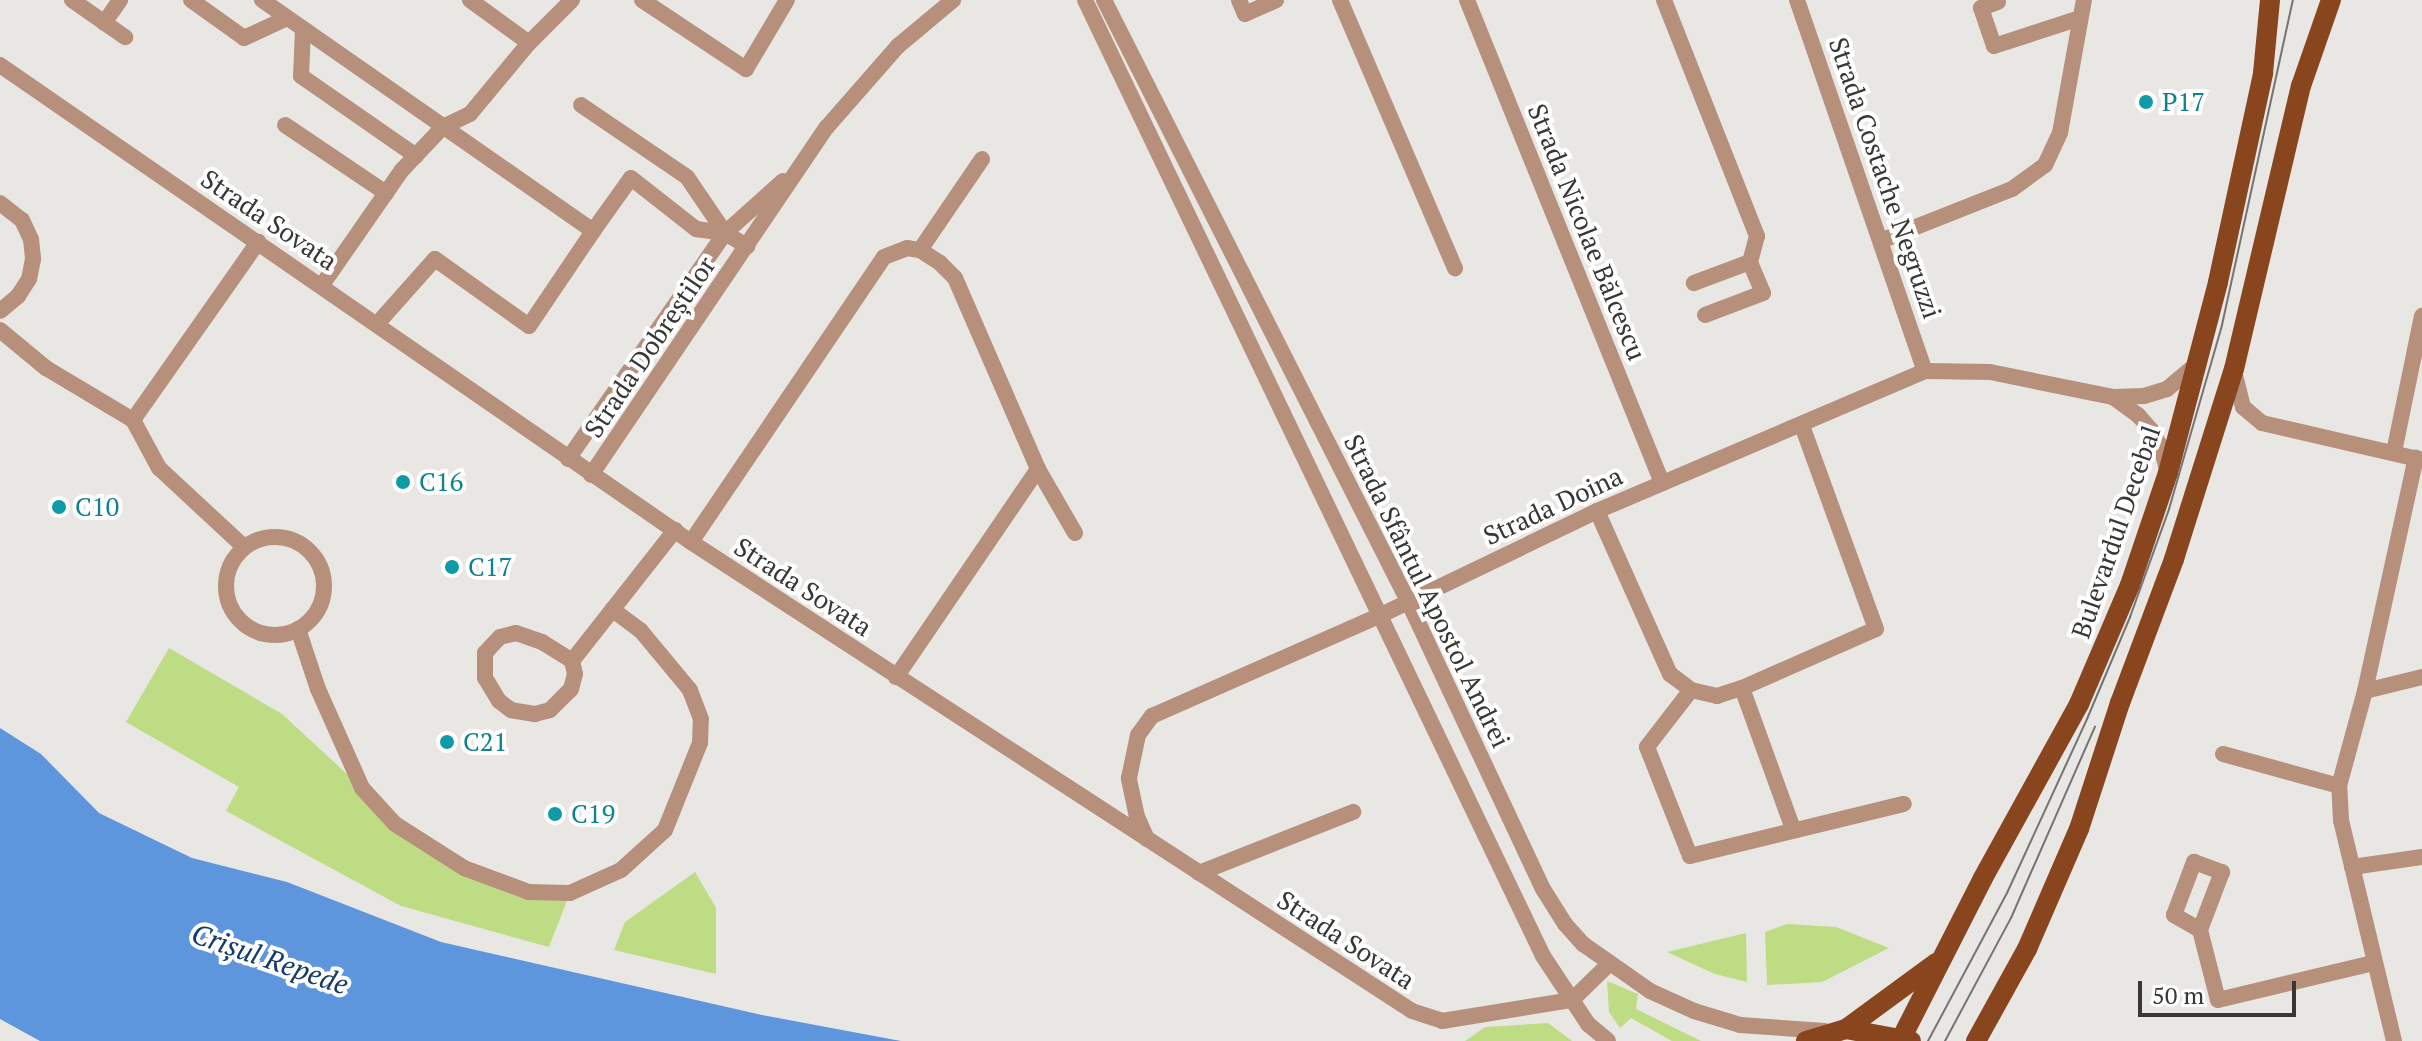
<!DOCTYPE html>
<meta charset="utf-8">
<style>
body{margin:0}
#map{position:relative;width:2422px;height:1041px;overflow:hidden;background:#e8e7e4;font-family:"PT Serif",serif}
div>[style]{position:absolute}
.green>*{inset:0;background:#bedc83}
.water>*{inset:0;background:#5e96de}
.minor>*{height:16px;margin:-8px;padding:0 8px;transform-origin:8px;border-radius:8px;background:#b7907c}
.minor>.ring{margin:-8px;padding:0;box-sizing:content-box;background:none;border:16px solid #b7907c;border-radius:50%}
.primary>*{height:20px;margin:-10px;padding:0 10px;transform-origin:10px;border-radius:10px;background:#88451e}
.tram>*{height:2px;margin:-1px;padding:0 1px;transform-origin:1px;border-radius:1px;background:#747472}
.dots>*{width:22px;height:22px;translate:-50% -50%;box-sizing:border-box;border:4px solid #fff;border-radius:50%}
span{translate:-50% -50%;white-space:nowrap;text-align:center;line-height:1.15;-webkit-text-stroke:8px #fff;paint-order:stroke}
.culture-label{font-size:26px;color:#0d838f}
.left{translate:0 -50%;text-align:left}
.street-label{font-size:26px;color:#373736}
.water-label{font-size:28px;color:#153b6a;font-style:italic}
.scale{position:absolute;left:2138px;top:981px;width:158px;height:36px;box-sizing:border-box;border:4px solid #373736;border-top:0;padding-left:10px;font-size:24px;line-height:28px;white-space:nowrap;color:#373736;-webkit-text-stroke:6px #fff;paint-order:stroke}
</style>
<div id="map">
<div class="green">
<i style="clip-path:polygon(169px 648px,282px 714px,362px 788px,464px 868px,529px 892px,570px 893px,549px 947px,401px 906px,226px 811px,239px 787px,126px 722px)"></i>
<i style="clip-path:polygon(695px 872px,716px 908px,716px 974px,614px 950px,625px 922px)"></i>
<i style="clip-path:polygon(1787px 924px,1836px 927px,1889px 948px,1822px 982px,1767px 985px,1765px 932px)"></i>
<i style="clip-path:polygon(1746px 933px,1747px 982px,1715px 974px,1667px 952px)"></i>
<i style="clip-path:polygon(1607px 981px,1638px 994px,1636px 1009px,1701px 1041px,1672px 1041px,1631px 1018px,1620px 1028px,1609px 1012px)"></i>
<i style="clip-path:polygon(1548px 1023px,1572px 1041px,1465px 1041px,1485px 1027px)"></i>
</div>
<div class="water">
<i style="clip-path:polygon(0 728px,41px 754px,99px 813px,192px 858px,287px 882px,441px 942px,762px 1015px,901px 1041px,40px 1041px,0 1019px)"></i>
</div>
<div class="minor">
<i style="left:72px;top:0;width:65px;rotate:34.9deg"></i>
<i style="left:191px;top:0;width:65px;rotate:35.6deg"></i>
<i style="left:244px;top:38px;width:47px;rotate:-24.9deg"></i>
<i style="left:262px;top:0;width:404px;rotate:34.9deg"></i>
<i style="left:593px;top:231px;width:65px;rotate:-54.4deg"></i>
<i style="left:631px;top:178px;width:83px;rotate:38.1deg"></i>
<i style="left:696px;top:229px;width:29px;rotate:8deg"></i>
<i style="left:470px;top:0;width:73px;rotate:36.1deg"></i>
<i style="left:642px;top:0;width:125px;rotate:33.6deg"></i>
<i style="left:746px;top:69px;width:80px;rotate:-59.3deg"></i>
<i style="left:1085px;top:0;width:1060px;rotate:64.4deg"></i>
<i style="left:1543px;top:956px;width:82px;rotate:56.5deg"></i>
<i style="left:1588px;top:1024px;width:26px;rotate:40deg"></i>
<i style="left:1104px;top:0;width:674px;rotate:63.17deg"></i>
<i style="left:1408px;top:601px;width:318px;rotate:64.9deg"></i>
<i style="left:1543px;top:889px;width:41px;rotate:57.8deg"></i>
<i style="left:1565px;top:924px;width:27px;rotate:48deg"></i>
<i style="left:1583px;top:944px;width:82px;rotate:35deg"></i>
<i style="left:1650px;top:991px;width:48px;rotate:24.4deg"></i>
<i style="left:1694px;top:1011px;width:48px;rotate:16.9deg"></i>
<i style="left:1740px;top:1025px;width:85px;rotate:4deg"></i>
<i style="left:1239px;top:0;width:15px;rotate:67deg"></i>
<i style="left:1245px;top:14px;width:34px;rotate:-24deg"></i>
<i style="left:1340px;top:0;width:292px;rotate:66.8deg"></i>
<i style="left:1467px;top:0;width:521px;rotate:68.01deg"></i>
<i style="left:1664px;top:0;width:254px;rotate:68.5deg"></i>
<i style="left:1757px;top:236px;width:27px;rotate:105deg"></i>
<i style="left:1750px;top:262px;width:60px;rotate:159.4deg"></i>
<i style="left:1797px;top:0;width:392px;rotate:71deg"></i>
<i style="left:1998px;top:2px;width:18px;rotate:161deg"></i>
<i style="left:1981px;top:8px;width:40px;rotate:71.1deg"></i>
<i style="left:1994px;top:46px;width:90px;rotate:-18deg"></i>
<i style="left:104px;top:23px;width:28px;rotate:-55deg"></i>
<i style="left:303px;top:29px;width:47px;rotate:92.4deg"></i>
<i style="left:301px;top:76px;width:140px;rotate:34.8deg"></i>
<i style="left:0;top:65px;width:840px;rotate:34.62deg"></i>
<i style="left:691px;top:542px;width:860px;rotate:33.04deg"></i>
<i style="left:1412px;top:1011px;width:32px;rotate:18deg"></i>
<i style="left:1442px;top:1021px;width:132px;rotate:-9.2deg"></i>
<i style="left:1572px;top:1000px;width:53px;rotate:-44.2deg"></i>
<i style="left:581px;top:105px;width:128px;rotate:34.2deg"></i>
<i style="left:687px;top:177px;width:68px;rotate:55.8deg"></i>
<i style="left:725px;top:233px;width:26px;rotate:31deg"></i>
<i style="left:285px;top:125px;width:122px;rotate:34deg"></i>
<i style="left:0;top:203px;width:28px;rotate:38deg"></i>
<i style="left:22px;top:220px;width:21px;rotate:65deg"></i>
<i style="left:31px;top:239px;width:20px;rotate:84deg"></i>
<i style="left:33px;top:259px;width:20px;rotate:101deg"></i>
<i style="left:29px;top:279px;width:20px;rotate:123deg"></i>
<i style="left:18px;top:296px;width:23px;rotate:140deg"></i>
<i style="left:1883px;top:240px;width:139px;rotate:-21.6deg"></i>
<i style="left:2012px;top:189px;width:41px;rotate:-36deg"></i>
<i style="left:2045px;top:165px;width:35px;rotate:-65deg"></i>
<i style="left:2060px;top:133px;width:135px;rotate:-79.8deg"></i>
<i style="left:920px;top:250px;width:110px;rotate:-55.7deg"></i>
<i style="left:322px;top:285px;width:140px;rotate:-55.2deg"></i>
<i style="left:402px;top:170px;width:59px;rotate:-46.4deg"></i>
<i style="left:443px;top:127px;width:30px;rotate:-26deg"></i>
<i style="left:470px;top:114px;width:92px;rotate:-50.3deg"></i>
<i style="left:529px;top:43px;width:61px;rotate:-45deg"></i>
<i style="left:1705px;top:315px;width:62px;rotate:-20.8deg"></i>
<i style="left:1763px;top:293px;width:34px;rotate:-113deg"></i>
<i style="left:377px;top:324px;width:87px;rotate:-48.3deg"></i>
<i style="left:435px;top:259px;width:115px;rotate:35.5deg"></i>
<i style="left:529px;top:326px;width:115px;rotate:-56deg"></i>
<i style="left:0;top:330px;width:60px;rotate:39.6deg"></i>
<i style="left:46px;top:368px;width:101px;rotate:30.9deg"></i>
<i style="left:133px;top:420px;width:55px;rotate:61.6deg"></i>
<i style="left:159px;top:468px;width:116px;rotate:42.9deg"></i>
<i style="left:2234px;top:371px;width:37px;rotate:76deg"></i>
<i style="left:2243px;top:407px;width:25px;rotate:40deg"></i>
<i style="left:2262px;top:423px;width:164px;rotate:13deg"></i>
<i style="left:2113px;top:397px;width:31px;rotate:36deg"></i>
<i style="left:2138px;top:415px;width:20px;rotate:49deg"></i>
<i style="left:2151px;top:430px;width:20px;rotate:60deg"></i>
<i style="left:2161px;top:447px;width:27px;rotate:75deg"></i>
<i style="left:133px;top:420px;width:218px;rotate:-54.9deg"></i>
<i style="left:2394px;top:452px;width:139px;rotate:-78.4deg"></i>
<i style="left:568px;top:459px;width:275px;rotate:-55.2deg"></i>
<i style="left:725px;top:233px;width:78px;rotate:-41.9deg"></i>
<i style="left:1038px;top:469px;width:74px;rotate:60deg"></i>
<i style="left:591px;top:475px;width:420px;rotate:-55.9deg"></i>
<i style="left:827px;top:127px;width:108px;rotate:-48.8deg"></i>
<i style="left:898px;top:46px;width:72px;rotate:-39.9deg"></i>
<i style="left:1597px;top:511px;width:179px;rotate:65.9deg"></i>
<i style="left:1670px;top:674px;width:26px;rotate:37deg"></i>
<i style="left:1691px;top:690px;width:27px;rotate:13deg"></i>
<i style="left:1717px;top:696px;width:26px;rotate:-18deg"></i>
<i style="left:1742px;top:688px;width:146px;rotate:-23.8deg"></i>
<i style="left:1876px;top:629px;width:216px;rotate:-110deg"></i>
<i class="ring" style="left:226px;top:537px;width:82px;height:82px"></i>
<i style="left:691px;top:542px;width:344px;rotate:-55.9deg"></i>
<i style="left:884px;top:257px;width:25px;rotate:-21deg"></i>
<i style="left:907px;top:248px;width:13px;rotate:9deg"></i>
<i style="left:920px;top:250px;width:24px;rotate:33deg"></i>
<i style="left:940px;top:263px;width:21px;rotate:45deg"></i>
<i style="left:955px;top:278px;width:208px;rotate:66.5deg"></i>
<i style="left:1038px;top:469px;width:252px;rotate:124.3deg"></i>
<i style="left:298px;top:629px;width:63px;rotate:71.6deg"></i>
<i style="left:318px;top:689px;width:108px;rotate:66deg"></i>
<i style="left:362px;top:788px;width:49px;rotate:47.5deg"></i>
<i style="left:395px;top:824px;width:82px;rotate:32.5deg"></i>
<i style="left:464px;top:868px;width:69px;rotate:20.3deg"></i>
<i style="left:529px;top:892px;width:41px;rotate:1.4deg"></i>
<i style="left:570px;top:893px;width:56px;rotate:-24.3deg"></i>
<i style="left:621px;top:870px;width:59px;rotate:-42.3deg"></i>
<i style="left:665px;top:830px;width:94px;rotate:-68.1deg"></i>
<i style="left:700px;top:743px;width:24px;rotate:-88deg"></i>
<i style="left:701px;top:719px;width:31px;rotate:-111deg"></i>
<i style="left:690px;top:690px;width:77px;rotate:-129.7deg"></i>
<i style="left:641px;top:631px;width:36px;rotate:-143deg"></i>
<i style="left:516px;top:633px;width:28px;rotate:19deg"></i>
<i style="left:542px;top:642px;width:36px;rotate:32deg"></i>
<i style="left:572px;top:661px;width:13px;rotate:77deg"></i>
<i style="left:575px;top:674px;width:16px;rotate:105deg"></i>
<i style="left:571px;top:689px;width:30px;rotate:135deg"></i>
<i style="left:550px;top:710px;width:16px;rotate:165deg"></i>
<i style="left:535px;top:714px;width:24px;rotate:-171deg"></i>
<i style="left:511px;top:710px;width:15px;rotate:-143deg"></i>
<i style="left:499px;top:701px;width:27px;rotate:-121deg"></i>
<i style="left:485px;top:678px;width:25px;rotate:-90deg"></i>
<i style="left:485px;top:653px;width:22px;rotate:-47deg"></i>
<i style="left:500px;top:637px;width:16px;rotate:-14deg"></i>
<i style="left:572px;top:661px;width:167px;rotate:-51.8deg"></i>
<i style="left:1742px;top:688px;width:150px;rotate:70.1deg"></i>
<i style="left:1691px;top:690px;width:72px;rotate:127.7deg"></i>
<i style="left:1647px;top:747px;width:117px;rotate:68.5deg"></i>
<i style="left:1690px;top:856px;width:220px;rotate:-13.7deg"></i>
<i style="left:2365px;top:691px;width:59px;rotate:-13.8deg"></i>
<i style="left:2223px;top:754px;width:120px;rotate:15.4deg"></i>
<i style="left:1147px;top:839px;width:24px;rotate:-114deg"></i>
<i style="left:1137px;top:817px;width:40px;rotate:-102deg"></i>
<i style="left:1129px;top:778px;width:44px;rotate:-78.2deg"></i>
<i style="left:1138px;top:735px;width:24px;rotate:-54deg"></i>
<i style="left:1152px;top:716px;width:248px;rotate:-23.8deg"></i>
<i style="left:1379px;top:616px;width:242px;rotate:-25.7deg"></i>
<i style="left:1597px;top:511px;width:357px;rotate:-23.1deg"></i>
<i style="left:1925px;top:371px;width:65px;rotate:0.9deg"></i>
<i style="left:1990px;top:372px;width:126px;rotate:11.5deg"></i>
<i style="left:2113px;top:397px;width:31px;rotate:-2deg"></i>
<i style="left:2144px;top:396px;width:24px;rotate:-17deg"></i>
<i style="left:2167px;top:389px;width:39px;rotate:-40deg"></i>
<i style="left:2352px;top:867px;width:71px;rotate:-8.1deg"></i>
<i style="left:1199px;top:873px;width:166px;rotate:-21.6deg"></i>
<i style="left:2200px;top:930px;width:30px;rotate:-150deg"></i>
<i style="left:2174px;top:915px;width:57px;rotate:-69.3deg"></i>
<i style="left:2194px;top:862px;width:30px;rotate:20deg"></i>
<i style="left:2222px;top:872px;width:62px;rotate:110.8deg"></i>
<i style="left:2200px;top:930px;width:72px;rotate:75.6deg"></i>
<i style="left:2218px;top:1000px;width:159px;rotate:-13.4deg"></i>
<i style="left:2394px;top:1041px;width:227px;rotate:-103.5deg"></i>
<i style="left:2341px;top:820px;width:34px;rotate:-93deg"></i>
<i style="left:2339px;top:786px;width:98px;rotate:-74.7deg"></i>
<i style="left:2365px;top:691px;width:239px;rotate:-77.7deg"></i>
</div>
<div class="primary">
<i style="left:1846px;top:1029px;width:112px;rotate:-36.3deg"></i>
<i style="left:1806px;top:1041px;width:42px;rotate:-16.7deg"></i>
<i style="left:1846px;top:1029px;width:66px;rotate:10.5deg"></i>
<i style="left:1900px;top:1041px;width:183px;rotate:-63deg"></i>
<i style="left:1983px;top:878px;width:199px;rotate:-61.1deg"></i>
<i style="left:2079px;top:704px;width:129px;rotate:-66.8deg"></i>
<i style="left:2130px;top:585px;width:118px;rotate:-71.3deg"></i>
<i style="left:2168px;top:473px;width:197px;rotate:-75.3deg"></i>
<i style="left:2218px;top:282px;width:214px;rotate:-77.8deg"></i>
<i style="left:2263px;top:73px;width:73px;rotate:-84.5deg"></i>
<i style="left:1976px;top:1041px;width:105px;rotate:-61deg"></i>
<i style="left:2027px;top:949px;width:131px;rotate:-66.6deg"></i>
<i style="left:2079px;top:829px;width:133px;rotate:-72deg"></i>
<i style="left:2120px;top:703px;width:154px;rotate:-69.4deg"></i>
<i style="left:2174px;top:559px;width:199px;rotate:-72.5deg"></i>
<i style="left:2234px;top:369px;width:291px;rotate:-76.7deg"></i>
<i style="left:2301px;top:86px;width:91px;rotate:-70.8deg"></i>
</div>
<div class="tram">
<i style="left:1928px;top:1041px;width:168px;rotate:-61.9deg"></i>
<i style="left:2007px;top:893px;width:192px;rotate:-65.3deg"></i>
<i style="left:2087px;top:719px;width:111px;rotate:-67.1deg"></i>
<i style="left:2130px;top:617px;width:115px;rotate:-70.1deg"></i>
<i style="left:2169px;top:509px;width:191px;rotate:-73.9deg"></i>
<i style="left:2222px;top:325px;width:333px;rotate:-77.7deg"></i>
<i style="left:1945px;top:1041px;width:140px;rotate:-61.8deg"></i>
<i style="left:2011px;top:918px;width:209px;rotate:-66.3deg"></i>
</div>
<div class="dots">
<i style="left:2146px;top:102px;background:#0f9aa8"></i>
<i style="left:403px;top:482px;background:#0f9aa8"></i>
<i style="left:59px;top:507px;background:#0f9aa8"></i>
<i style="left:452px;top:567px;background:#0f9aa8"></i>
<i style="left:447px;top:742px;background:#0f9aa8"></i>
<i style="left:555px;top:814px;background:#0f9aa8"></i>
</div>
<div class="culture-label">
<span class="left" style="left:2162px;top:102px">P17</span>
<span class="left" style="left:419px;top:482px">C16</span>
<span class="left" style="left:75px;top:507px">C10</span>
<span class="left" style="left:468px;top:567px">C17</span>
<span class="left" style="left:463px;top:742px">C21</span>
<span class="left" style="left:571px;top:814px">C19</span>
</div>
<div class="street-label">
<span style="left:1885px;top:178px;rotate:71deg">Strada Costache Negruzzi</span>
<span style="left:269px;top:220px;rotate:34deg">Strada Sovata</span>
<span style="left:1587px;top:232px;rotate:68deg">Strada Nicolae Bălcescu</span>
<span style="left:650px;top:347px;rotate:-56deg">Strada Dobreștilor</span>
<span style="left:1553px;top:506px;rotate:-25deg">Strada Doina</span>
<span style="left:2116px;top:532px;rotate:-71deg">Bulevardul Decebal</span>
<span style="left:803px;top:587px;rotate:33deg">Strada Sovata</span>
<span style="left:1427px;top:591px;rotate:64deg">Strada Sfântul Apostol Andrei</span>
<span style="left:1346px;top:940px;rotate:33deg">Strada Sovata</span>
</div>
<div class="water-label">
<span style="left:270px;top:959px;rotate:19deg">Crișul Repede</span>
</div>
<div class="scale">50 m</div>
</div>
